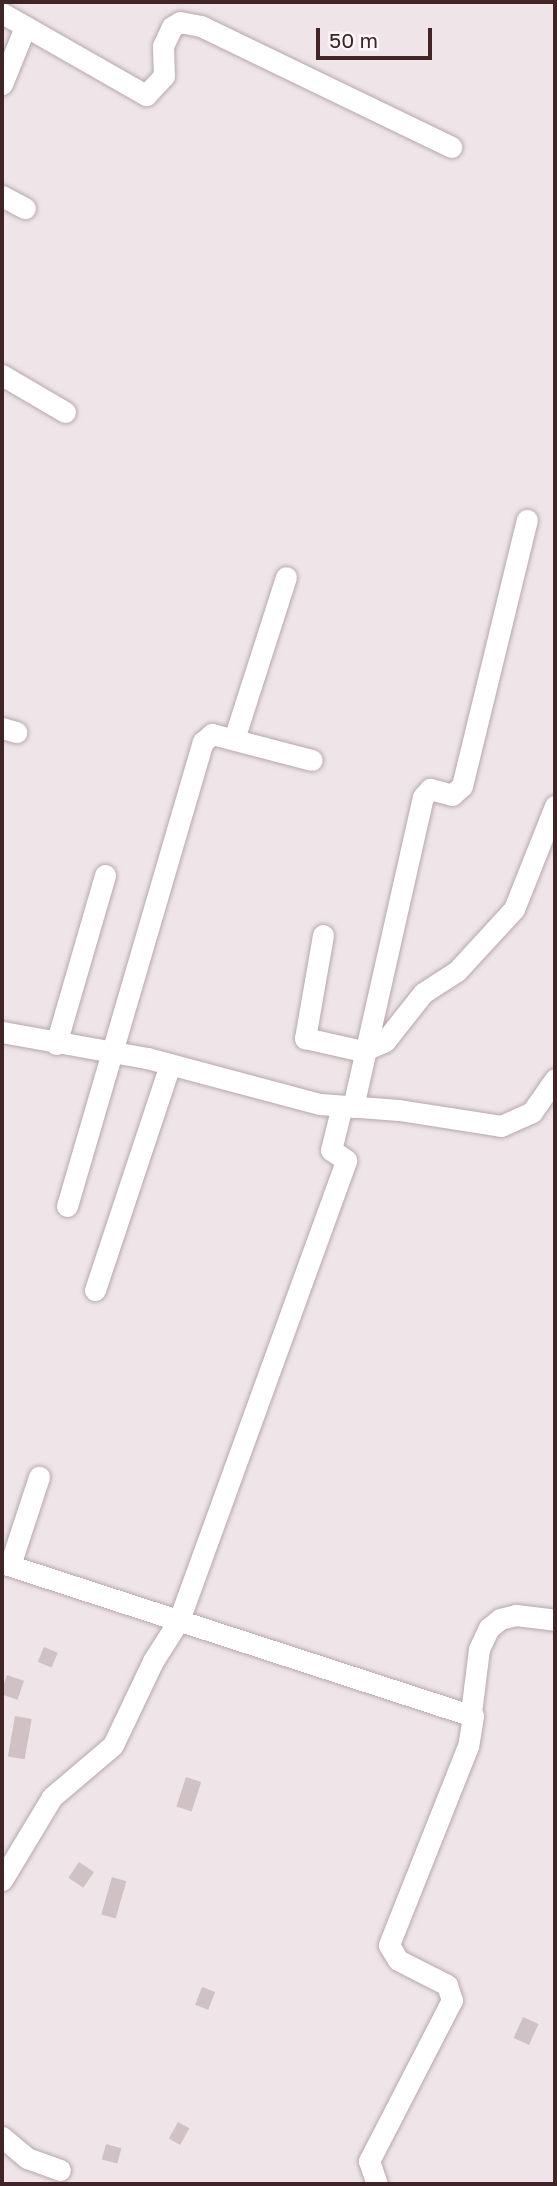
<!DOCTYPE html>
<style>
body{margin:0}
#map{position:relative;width:557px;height:2186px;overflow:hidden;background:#efe5e8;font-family:"Golos Text",sans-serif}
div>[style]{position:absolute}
.building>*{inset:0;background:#cfc1c4;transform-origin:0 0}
.roads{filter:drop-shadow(0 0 2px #b7a7aa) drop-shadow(0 0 2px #b7a7aa)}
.minor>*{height:21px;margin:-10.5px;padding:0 10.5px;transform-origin:10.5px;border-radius:10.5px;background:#fff}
span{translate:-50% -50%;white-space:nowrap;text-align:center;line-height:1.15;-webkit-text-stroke:5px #fbf6f8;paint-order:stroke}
.frame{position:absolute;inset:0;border:4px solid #412426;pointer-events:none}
.scale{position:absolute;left:316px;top:28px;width:116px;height:32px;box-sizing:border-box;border:4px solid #412426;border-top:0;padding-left:9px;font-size:21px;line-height:24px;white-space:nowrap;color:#412426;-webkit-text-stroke:5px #fbf6f8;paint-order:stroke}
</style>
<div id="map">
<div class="building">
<i style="left:44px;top:1647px;width:15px;height:16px;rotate:23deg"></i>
<i style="left:7px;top:1675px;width:18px;height:20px;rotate:19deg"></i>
<i style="left:15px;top:1716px;width:17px;height:41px;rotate:10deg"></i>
<i style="left:186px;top:1777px;width:16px;height:31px;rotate:18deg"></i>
<i style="left:79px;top:1862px;width:18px;height:19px;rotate:34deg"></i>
<i style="left:112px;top:1877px;width:15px;height:39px;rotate:16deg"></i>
<i style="left:202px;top:1987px;width:14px;height:19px;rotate:21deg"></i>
<i style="left:523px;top:2017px;width:17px;height:23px;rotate:24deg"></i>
<i style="left:178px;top:2122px;width:13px;height:19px;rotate:29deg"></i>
<i style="left:106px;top:2144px;width:16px;height:16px;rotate:15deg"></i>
</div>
<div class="roads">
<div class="minor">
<i style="left:2px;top:13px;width:166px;rotate:29.7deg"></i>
<i style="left:146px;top:95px;width:26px;rotate:-47deg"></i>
<i style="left:164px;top:76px;width:30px;rotate:-92deg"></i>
<i style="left:163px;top:46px;width:21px;rotate:-65deg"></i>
<i style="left:172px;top:27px;width:9px;rotate:-32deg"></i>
<i style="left:180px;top:22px;width:21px;rotate:11deg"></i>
<i style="left:201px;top:26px;width:278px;rotate:25.8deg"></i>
<i style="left:2px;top:84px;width:61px;rotate:-68deg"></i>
<i style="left:2px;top:196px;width:26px;rotate:28deg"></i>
<i style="left:2px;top:375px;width:73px;rotate:30.4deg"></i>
<i style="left:2px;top:728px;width:15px;rotate:16deg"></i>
<i style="left:234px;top:739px;width:170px;rotate:-72.2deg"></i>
<i style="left:323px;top:935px;width:105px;rotate:99.9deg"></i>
<i style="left:305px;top:1038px;width:58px;rotate:12.8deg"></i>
<i style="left:362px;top:1051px;width:25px;rotate:-23deg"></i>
<i style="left:385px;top:1041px;width:61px;rotate:-51.6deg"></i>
<i style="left:423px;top:993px;width:40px;rotate:-32.9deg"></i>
<i style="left:457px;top:971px;width:84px;rotate:-47.4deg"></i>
<i style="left:514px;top:909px;width:111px;rotate:-68.3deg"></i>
<i style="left:2px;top:1032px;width:147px;rotate:10.2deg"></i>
<i style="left:147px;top:1058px;width:179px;rotate:14.9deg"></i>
<i style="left:320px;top:1104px;width:79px;rotate:4.3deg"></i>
<i style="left:399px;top:1110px;width:103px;rotate:8.9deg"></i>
<i style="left:501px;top:1126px;width:34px;rotate:-24deg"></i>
<i style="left:532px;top:1112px;width:40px;rotate:-55.1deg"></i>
<i style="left:56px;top:1044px;width:176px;rotate:-73.8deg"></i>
<i style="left:353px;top:1107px;width:318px;rotate:-77.3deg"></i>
<i style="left:423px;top:797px;width:11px;rotate:-49deg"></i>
<i style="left:430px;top:789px;width:23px;rotate:15deg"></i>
<i style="left:452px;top:795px;width:13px;rotate:-42deg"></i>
<i style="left:462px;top:786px;width:274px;rotate:-76.3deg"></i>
<i style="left:67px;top:1206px;width:484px;rotate:-73.7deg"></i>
<i style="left:203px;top:742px;width:12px;rotate:-42deg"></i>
<i style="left:212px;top:734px;width:103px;rotate:14.6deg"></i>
<i style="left:95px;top:1290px;width:238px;rotate:-71.6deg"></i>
<i style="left:2px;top:1563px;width:495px;rotate:18deg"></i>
<i style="left:473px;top:1716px;width:30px;rotate:99deg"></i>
<i style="left:468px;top:1746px;width:214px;rotate:111.7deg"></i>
<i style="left:389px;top:1945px;width:17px;rotate:59deg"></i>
<i style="left:398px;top:1960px;width:55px;rotate:27deg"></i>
<i style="left:447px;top:1985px;width:16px;rotate:72deg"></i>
<i style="left:452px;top:2000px;width:181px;rotate:117.3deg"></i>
<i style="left:369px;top:2161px;width:24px;rotate:71deg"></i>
<i style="left:10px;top:1565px;width:93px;rotate:-71.8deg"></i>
<i style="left:471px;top:1713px;width:64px;rotate:-82.9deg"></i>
<i style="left:479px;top:1649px;width:23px;rotate:-65deg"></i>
<i style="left:489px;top:1628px;width:14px;rotate:-39deg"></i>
<i style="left:500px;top:1619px;width:16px;rotate:-14deg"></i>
<i style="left:516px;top:1615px;width:39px;rotate:7deg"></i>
<i style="left:2px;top:1880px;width:97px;rotate:-58.9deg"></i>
<i style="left:52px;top:1797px;width:80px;rotate:-40.4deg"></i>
<i style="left:113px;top:1745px;width:93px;rotate:-64.5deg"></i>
<i style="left:153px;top:1661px;width:49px;rotate:-57.6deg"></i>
<i style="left:179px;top:1620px;width:489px;rotate:-70deg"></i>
<i style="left:346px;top:1160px;width:18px;rotate:-146deg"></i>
<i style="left:331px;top:1150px;width:45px;rotate:-76deg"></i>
<i style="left:2px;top:2137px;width:33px;rotate:40deg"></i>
<i style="left:27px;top:2158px;width:35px;rotate:20deg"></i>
</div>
</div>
<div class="frame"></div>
<div class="scale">50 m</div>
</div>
